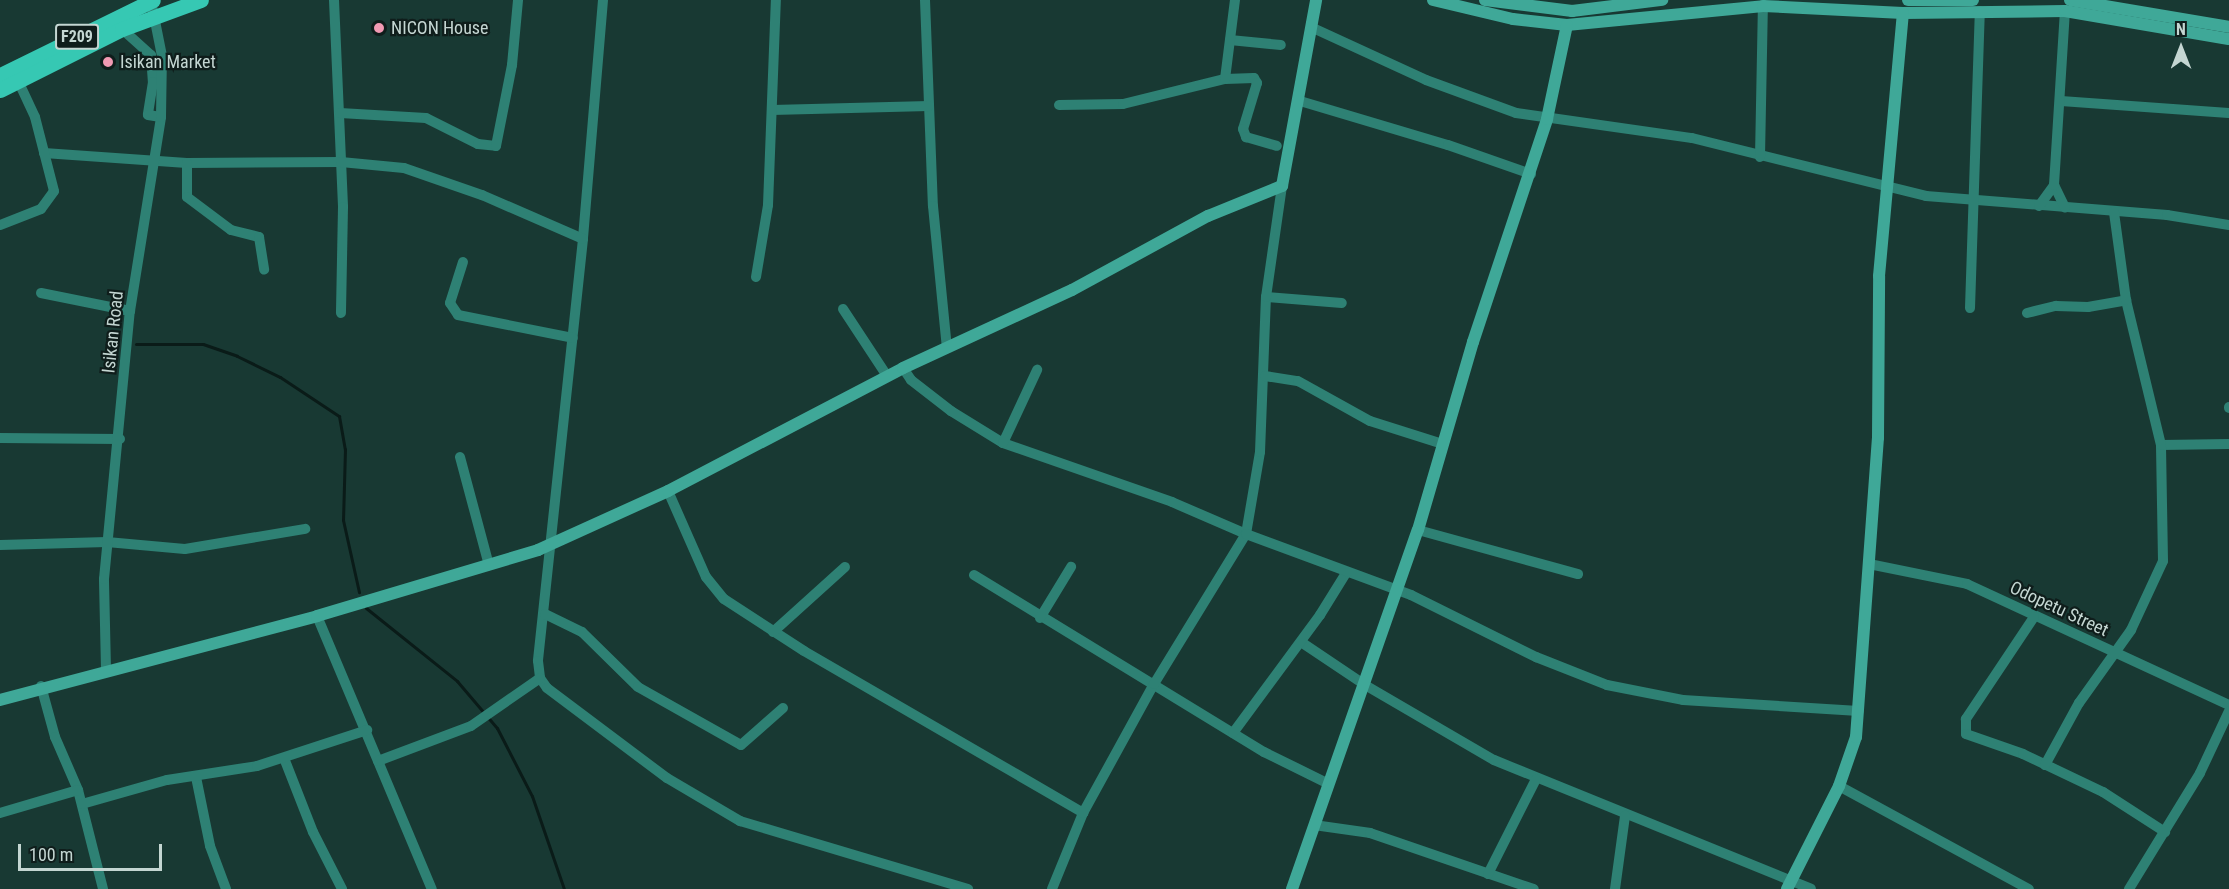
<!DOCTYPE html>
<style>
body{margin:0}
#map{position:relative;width:2229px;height:889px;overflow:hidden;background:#183933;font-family:"Roboto Condensed",sans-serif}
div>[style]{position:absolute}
.stream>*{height:3px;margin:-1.5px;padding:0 1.5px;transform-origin:1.5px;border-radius:1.5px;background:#0a1b18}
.street>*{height:10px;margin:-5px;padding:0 5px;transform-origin:5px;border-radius:5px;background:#2e8174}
.secondary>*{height:12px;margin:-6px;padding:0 6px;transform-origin:6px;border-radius:6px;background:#3fa898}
.primary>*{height:15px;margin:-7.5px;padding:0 7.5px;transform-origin:7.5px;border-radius:7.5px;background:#36c8b3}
.dots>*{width:16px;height:16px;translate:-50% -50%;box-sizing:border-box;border:3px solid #0f1d1b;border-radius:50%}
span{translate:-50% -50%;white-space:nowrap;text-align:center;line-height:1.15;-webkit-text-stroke:4.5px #0f1d1b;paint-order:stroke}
.shield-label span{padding:2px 4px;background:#0f1d1b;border:2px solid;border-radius:4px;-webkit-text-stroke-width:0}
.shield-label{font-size:16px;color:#c4d6d2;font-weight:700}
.poi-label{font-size:18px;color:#c4d6d2}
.left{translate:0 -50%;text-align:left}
.street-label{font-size:18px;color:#c4d6d2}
.north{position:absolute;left:2151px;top:18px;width:60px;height:60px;-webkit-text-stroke:4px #0f1d1b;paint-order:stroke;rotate:0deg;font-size:16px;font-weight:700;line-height:24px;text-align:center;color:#c4d6d2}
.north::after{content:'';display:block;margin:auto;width:21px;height:27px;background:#c4d6d2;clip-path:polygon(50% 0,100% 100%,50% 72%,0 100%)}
.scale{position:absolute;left:18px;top:844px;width:144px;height:27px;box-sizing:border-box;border:3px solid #c4d6d2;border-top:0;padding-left:8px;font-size:18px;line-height:21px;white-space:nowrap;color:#c4d6d2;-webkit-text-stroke:4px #0f1d1b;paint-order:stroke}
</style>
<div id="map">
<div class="stream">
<i style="left:136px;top:344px;width:67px"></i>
<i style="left:203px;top:344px;width:36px;rotate:19deg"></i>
<i style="left:237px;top:356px;width:48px;rotate:26deg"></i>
<i style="left:280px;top:377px;width:71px;rotate:33.5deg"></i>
<i style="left:339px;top:416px;width:34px;rotate:80deg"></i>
<i style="left:345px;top:449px;width:71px;rotate:91.6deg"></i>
<i style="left:343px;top:520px;width:74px;rotate:77.5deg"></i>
<i style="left:366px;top:608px;width:117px;rotate:38.7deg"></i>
<i style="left:457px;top:681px;width:62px;rotate:49.6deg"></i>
<i style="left:497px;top:728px;width:76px;rotate:62.8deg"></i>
<i style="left:532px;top:796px;width:98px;rotate:71deg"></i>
</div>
<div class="street">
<i style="left:334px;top:0;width:207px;rotate:87.5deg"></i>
<i style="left:343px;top:207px;width:106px;rotate:91.1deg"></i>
<i style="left:603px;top:0;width:240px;rotate:94.8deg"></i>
<i style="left:583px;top:239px;width:424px;rotate:96.1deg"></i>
<i style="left:538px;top:661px;width:17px;rotate:83deg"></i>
<i style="left:540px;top:678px;width:12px;rotate:55deg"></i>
<i style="left:547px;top:688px;width:150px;rotate:36.9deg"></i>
<i style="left:667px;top:778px;width:85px;rotate:30.5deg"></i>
<i style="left:740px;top:821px;width:238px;rotate:16.6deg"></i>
<i style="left:925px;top:0;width:206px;rotate:87.8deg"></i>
<i style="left:933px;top:206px;width:143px;rotate:84.4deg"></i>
<i style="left:1313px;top:28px;width:124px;rotate:24.7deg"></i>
<i style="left:1426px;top:80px;width:96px;rotate:20.1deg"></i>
<i style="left:1516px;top:113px;width:178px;rotate:8.1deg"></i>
<i style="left:1692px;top:138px;width:241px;rotate:13.9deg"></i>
<i style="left:1926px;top:196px;width:242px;rotate:4.5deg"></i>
<i style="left:2167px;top:215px;width:63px;rotate:9.2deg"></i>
<i style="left:122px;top:29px;width:39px;rotate:42deg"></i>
<i style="left:151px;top:55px;width:27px;rotate:86deg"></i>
<i style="left:153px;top:82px;width:33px;rotate:99deg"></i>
<i style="left:148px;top:115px;width:13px;rotate:9deg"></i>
<i style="left:1230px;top:40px;width:51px;rotate:5.6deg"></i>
<i style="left:1225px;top:79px;width:29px;rotate:-2deg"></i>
<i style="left:1254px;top:78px;width:6px;rotate:59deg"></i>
<i style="left:1257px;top:83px;width:48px;rotate:106.9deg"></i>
<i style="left:1243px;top:129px;width:9px;rotate:69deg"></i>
<i style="left:1246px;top:137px;width:32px;rotate:16deg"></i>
<i style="left:1300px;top:101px;width:154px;rotate:16.6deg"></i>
<i style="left:1448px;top:145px;width:88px;rotate:19.3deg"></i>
<i style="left:2061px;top:101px;width:168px;rotate:4.1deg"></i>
<i style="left:1059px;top:105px;width:64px;rotate:-0.9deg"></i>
<i style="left:1123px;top:104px;width:105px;rotate:-13.8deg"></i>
<i style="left:1225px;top:79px;width:80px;rotate:-82.8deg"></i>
<i style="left:772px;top:110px;width:157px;rotate:-1.5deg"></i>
<i style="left:340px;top:113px;width:86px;rotate:3.3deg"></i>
<i style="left:426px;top:118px;width:58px;rotate:26.6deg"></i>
<i style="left:478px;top:144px;width:18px;rotate:6deg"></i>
<i style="left:496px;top:146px;width:83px;rotate:-78.8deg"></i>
<i style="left:512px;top:65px;width:65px;rotate:-84.7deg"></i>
<i style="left:44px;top:153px;width:143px;rotate:4deg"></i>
<i style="left:187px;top:163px;width:154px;rotate:-0.4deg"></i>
<i style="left:341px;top:162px;width:63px;rotate:5.4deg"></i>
<i style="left:404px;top:168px;width:83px;rotate:19.1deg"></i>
<i style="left:482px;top:195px;width:110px;rotate:23.5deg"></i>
<i style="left:1760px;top:157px;width:151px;rotate:-88.9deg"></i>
<i style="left:187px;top:163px;width:34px;rotate:90deg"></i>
<i style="left:187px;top:197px;width:55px;rotate:36.9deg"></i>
<i style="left:231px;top:230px;width:29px;rotate:14deg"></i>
<i style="left:259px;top:237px;width:33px;rotate:81deg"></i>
<i style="left:2054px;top:185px;width:25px;rotate:64deg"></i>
<i style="left:2039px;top:206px;width:26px;rotate:-54deg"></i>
<i style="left:2054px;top:185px;width:174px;rotate:-86.4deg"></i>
<i style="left:0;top:225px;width:44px;rotate:-21.3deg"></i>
<i style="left:41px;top:209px;width:22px;rotate:-54deg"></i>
<i style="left:54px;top:191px;width:76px;rotate:-104.4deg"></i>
<i style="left:35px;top:117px;width:40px;rotate:-115deg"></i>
<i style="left:463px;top:262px;width:43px;rotate:107.6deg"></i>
<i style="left:450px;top:303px;width:14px;rotate:56deg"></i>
<i style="left:458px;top:315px;width:117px;rotate:11.3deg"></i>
<i style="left:756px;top:277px;width:73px;rotate:-80.5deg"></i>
<i style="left:768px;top:205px;width:205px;rotate:-87.8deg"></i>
<i style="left:41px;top:293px;width:91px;rotate:11.4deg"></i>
<i style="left:1266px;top:297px;width:76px;rotate:4.5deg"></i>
<i style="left:1970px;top:308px;width:297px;rotate:-88.1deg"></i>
<i style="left:843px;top:309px;width:80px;rotate:56.7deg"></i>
<i style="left:2027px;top:313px;width:30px;rotate:-14deg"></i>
<i style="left:2056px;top:306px;width:32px;rotate:2deg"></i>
<i style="left:2088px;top:307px;width:39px;rotate:-10deg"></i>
<i style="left:903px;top:368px;width:14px;rotate:56deg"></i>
<i style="left:911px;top:380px;width:51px;rotate:37.8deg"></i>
<i style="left:951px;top:411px;width:61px;rotate:31.6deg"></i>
<i style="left:1003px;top:443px;width:179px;rotate:19.2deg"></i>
<i style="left:1172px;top:502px;width:81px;rotate:23.4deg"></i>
<i style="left:1246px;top:534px;width:83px;rotate:-80.3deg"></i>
<i style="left:1260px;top:452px;width:155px;rotate:-87.8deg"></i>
<i style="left:1266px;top:297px;width:112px;rotate:-81.8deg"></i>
<i style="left:1265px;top:376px;width:33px;rotate:9deg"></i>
<i style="left:1298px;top:381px;width:82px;rotate:29.1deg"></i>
<i style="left:1370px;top:421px;width:77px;rotate:17.5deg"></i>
<i style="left:2229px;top:408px;width:1px;rotate:-90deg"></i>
<i style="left:0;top:438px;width:120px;rotate:0.5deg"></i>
<i style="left:1003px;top:443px;width:81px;rotate:-65deg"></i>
<i style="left:2161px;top:445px;width:68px;rotate:-0.8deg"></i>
<i style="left:460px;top:457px;width:112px;rotate:75deg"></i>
<i style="left:668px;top:491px;width:94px;rotate:66.2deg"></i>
<i style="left:706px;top:577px;width:28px;rotate:51deg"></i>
<i style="left:724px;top:599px;width:95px;rotate:33deg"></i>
<i style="left:804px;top:651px;width:323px;rotate:30.1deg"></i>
<i style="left:1418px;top:530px;width:166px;rotate:15.4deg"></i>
<i style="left:0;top:545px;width:107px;rotate:-1.6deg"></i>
<i style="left:107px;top:542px;width:78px;rotate:5.1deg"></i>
<i style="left:185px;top:549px;width:122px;rotate:-9.5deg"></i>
<i style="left:1869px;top:564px;width:100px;rotate:11.5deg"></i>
<i style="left:1967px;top:584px;width:289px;rotate:24.8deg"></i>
<i style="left:974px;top:575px;width:340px;rotate:31.4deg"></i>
<i style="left:1264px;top:752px;width:70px;rotate:26.2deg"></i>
<i style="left:545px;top:614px;width:41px;rotate:25.9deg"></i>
<i style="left:582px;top:632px;width:78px;rotate:44.5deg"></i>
<i style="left:638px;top:687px;width:118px;rotate:29.4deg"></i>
<i style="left:741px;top:745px;width:56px;rotate:-41.4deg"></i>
<i style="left:317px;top:616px;width:296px;rotate:67.2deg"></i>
<i style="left:2034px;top:617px;width:123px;rotate:123.7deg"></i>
<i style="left:1966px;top:719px;width:15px;rotate:90deg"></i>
<i style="left:1966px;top:734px;width:60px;rotate:19.3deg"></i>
<i style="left:2023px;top:754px;width:89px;rotate:25.4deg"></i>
<i style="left:2103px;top:792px;width:74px;rotate:32.8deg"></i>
<i style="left:1040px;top:618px;width:60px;rotate:-58.7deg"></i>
<i style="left:773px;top:632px;width:97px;rotate:-42.1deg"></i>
<i style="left:1301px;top:642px;width:77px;rotate:33.9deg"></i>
<i style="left:1365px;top:685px;width:149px;rotate:30.2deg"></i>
<i style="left:1494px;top:760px;width:342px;rotate:22.1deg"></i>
<i style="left:106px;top:669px;width:90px;rotate:-91.3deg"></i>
<i style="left:104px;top:579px;width:269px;rotate:-84.5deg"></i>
<i style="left:130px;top:311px;width:196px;rotate:-80.9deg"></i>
<i style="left:161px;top:117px;width:61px;rotate:-89.1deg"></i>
<i style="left:162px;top:56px;width:56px;rotate:-101.3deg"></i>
<i style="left:41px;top:686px;width:53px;rotate:74.6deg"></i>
<i style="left:55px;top:737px;width:58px;rotate:66.5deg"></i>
<i style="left:78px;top:790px;width:102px;rotate:75.8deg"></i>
<i style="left:1233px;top:733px;width:147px;rotate:-53.6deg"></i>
<i style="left:1320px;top:615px;width:49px;rotate:-58.2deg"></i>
<i style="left:284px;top:758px;width:79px;rotate:68.6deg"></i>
<i style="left:313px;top:832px;width:64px;rotate:63deg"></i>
<i style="left:378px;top:761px;width:99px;rotate:-20.6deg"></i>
<i style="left:471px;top:726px;width:84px;rotate:-34.8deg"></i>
<i style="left:2045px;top:765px;width:71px;rotate:-61.3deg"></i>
<i style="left:2079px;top:703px;width:90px;rotate:-54.5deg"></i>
<i style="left:2131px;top:630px;width:76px;rotate:-65.1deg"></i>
<i style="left:2163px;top:561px;width:116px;rotate:-91deg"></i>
<i style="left:2161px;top:445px;width:149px;rotate:-103.6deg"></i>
<i style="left:2126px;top:300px;width:89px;rotate:-97.8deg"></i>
<i style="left:196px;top:777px;width:70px;rotate:78.5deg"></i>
<i style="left:210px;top:846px;width:46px;rotate:69.6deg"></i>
<i style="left:1839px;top:786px;width:216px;rotate:28.5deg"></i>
<i style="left:82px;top:804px;width:88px;rotate:-15.8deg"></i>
<i style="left:167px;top:780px;width:91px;rotate:-8.8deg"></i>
<i style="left:257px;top:766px;width:116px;rotate:-18.1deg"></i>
<i style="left:0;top:813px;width:81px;rotate:-16.4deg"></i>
<i style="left:1314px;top:825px;width:57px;rotate:8.1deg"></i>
<i style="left:1370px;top:833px;width:173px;rotate:18.9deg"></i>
<i style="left:1488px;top:874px;width:106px;rotate:-63.2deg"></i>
<i style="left:1052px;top:889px;width:82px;rotate:-67.8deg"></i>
<i style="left:1083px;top:813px;width:147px;rotate:-61.2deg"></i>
<i style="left:1154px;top:684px;width:176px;rotate:-58.5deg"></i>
<i style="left:1246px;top:534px;width:176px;rotate:20.3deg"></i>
<i style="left:1411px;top:595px;width:140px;rotate:26.4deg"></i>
<i style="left:1536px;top:657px;width:76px;rotate:21.5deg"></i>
<i style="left:1607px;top:685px;width:77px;rotate:11.2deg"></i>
<i style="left:1683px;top:700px;width:176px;rotate:3.6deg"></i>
<i style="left:1615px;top:889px;width:74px;rotate:-82.2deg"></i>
<i style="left:2129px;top:889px;width:136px;rotate:-58.5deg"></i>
<i style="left:2200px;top:773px;width:68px;rotate:-64.9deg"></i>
</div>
<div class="secondary">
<i style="left:1433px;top:0;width:82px;rotate:13.4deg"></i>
<i style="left:1513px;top:19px;width:54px;rotate:6.3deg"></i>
<i style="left:1567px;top:25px;width:197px;rotate:-5.5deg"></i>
<i style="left:1763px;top:6px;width:140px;rotate:2.9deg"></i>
<i style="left:1903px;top:13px;width:162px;rotate:-0.7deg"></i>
<i style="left:2065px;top:11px;width:166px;rotate:9.7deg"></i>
<i style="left:1485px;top:0;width:88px;rotate:7.2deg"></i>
<i style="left:1572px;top:11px;width:91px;rotate:-7deg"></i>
<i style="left:1908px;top:0;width:65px"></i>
<i style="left:2070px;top:0;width:161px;rotate:9.6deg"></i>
<i style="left:0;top:700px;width:328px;rotate:-14.8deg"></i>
<i style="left:317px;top:616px;width:231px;rotate:-16.6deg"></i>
<i style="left:538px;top:550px;width:143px;rotate:-24.4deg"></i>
<i style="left:668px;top:491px;width:265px;rotate:-27.6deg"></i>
<i style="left:903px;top:368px;width:186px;rotate:-24.8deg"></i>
<i style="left:1072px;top:290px;width:155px;rotate:-28.6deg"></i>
<i style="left:1208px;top:216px;width:80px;rotate:-22.1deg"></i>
<i style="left:1282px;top:186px;width:189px;rotate:-79.6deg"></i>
<i style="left:1292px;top:889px;width:380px;rotate:-70.7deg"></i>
<i style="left:1418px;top:530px;width:196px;rotate:-73.7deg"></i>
<i style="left:1473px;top:342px;width:235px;rotate:-71.6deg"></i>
<i style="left:1547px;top:119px;width:96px;rotate:-78deg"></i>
<i style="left:1787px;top:889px;width:115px;rotate:-63.2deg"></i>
<i style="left:1839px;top:786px;width:52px;rotate:-70.9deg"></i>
<i style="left:1856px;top:737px;width:300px;rotate:-85.8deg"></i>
<i style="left:1878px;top:438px;width:162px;rotate:-89.6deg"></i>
<i style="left:1879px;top:276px;width:264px;rotate:-84.8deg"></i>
</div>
<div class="primary">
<i style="left:0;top:75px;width:170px;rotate:-26.1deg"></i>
<i style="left:0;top:90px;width:136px;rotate:-26.6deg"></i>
<i style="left:122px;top:29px;width:84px;rotate:-20.2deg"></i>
</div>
<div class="dots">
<i style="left:379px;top:28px;background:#f19ab3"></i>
<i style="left:108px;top:62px;background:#f19ab3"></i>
</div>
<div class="shield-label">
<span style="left:77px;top:37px">F209</span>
</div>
<div class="poi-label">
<span class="left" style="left:391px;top:28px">NICON House</span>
<span class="left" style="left:120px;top:62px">Isikan Market</span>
</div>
<div class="street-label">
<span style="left:113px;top:332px;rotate:-84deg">Isikan Road</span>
<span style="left:2059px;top:609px;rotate:25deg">Odopetu Street</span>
</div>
<div class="north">N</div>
<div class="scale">100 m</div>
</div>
